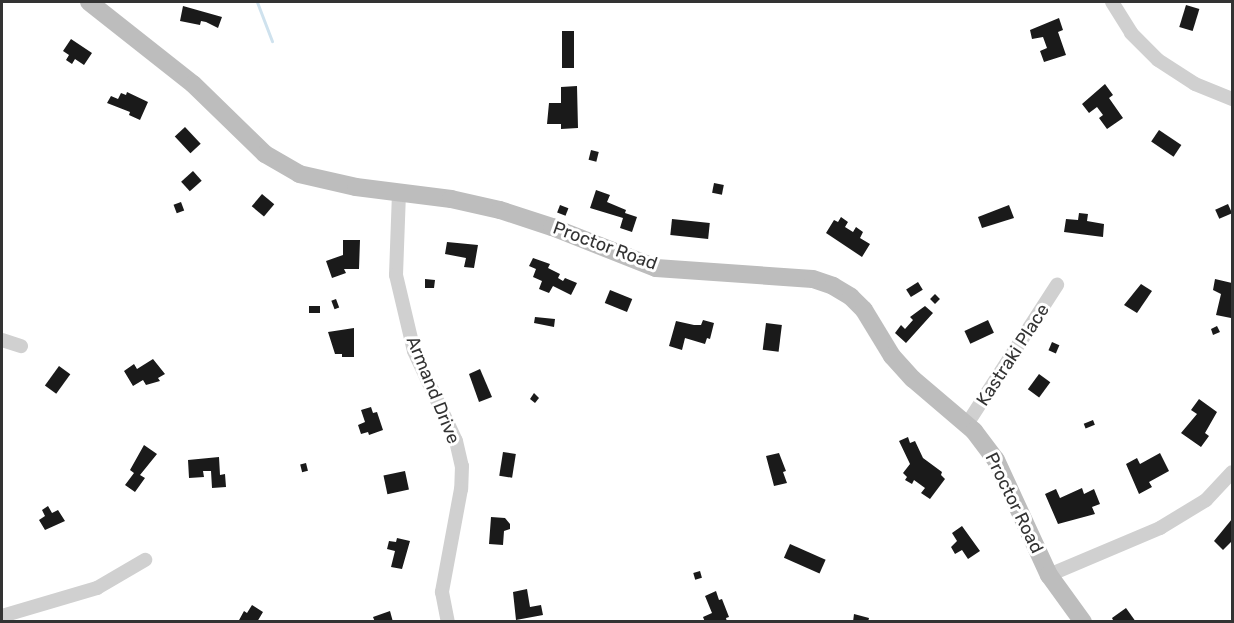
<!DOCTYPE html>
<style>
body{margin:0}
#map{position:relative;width:1234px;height:623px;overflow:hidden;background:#fff;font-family:Rubik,sans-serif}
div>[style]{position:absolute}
.stream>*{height:3px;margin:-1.5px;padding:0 1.5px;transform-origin:1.5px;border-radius:1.5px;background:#cfe2ee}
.building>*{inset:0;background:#1a1a1a;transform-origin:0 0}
.minor>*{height:14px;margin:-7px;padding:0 7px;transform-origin:7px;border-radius:7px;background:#d0d0d0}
.secondary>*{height:18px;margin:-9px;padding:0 9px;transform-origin:9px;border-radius:9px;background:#bdbdbd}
span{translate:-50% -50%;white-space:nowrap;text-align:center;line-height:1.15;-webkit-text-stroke:6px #fff;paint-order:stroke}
.street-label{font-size:18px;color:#333}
.frame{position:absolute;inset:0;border:3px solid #333;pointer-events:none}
</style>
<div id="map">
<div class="stream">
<i style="left:257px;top:2px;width:42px;rotate:69deg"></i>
</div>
<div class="building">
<i style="left:1186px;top:5px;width:14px;height:23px;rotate:17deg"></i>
<i style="clip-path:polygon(183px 6px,222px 17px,218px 28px,206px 22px,201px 21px,200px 25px,180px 21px)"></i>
<i style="clip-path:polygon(1059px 18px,1063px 30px,1058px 32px,1066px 55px,1044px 62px,1040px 51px,1047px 48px,1043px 37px,1032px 39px,1030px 30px)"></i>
<i style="left:562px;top:31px;width:12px;height:37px"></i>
<i style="clip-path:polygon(71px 39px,92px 53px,84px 65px,75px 59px,72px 64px,66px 60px,69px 55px,63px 51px)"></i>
<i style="clip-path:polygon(1105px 84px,1113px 95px,1109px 98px,1123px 118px,1107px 129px,1099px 118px,1103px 115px,1097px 107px,1089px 113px,1082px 104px)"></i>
<i style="clip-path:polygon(577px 86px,578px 128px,561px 129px,561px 124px,547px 124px,549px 103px,561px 103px,561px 87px)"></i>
<i style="clip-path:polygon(127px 92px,148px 102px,140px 120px,129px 115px,130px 112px,107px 103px,111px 96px,118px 99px,121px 93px,126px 95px)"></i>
<i style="left:185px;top:127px;width:23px;height:14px;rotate:47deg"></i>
<i style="left:1159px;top:130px;width:27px;height:14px;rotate:34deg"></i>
<i style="left:591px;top:150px;width:8px;height:10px;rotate:14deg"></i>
<i style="left:193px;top:171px;width:13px;height:16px;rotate:48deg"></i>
<i style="left:714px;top:183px;width:10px;height:10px;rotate:11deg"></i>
<i style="clip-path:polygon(596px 190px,610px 195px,607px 202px,626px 210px,625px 213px,637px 217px,632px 232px,620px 228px,623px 218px,590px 208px)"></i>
<i style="left:262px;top:194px;width:16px;height:16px;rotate:40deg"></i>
<i style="left:181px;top:202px;width:9px;height:8px;rotate:69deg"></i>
<i style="left:1228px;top:204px;width:10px;height:14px;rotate:66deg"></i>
<i style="left:560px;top:205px;width:9px;height:8px;rotate:21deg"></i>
<i style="clip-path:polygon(1009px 205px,1014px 218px,982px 228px,978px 217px)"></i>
<i style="clip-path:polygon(1079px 213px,1088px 214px,1087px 221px,1104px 224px,1103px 237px,1064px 232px,1066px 219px,1078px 220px)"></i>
<i style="clip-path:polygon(841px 217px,848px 222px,845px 227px,853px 232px,856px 227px,863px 232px,860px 238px,870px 244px,862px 257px,826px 233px,834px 220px,838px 222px)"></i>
<i style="left:672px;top:219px;width:38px;height:16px;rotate:6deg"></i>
<i style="clip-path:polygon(343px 240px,360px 240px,359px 269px,344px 269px,346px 273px,332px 278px,326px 261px,343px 255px)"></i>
<i style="clip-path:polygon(447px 242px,478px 245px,474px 268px,464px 267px,466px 258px,445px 254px)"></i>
<i style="clip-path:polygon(533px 258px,550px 264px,548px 268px,560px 274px,558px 278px,563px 281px,565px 278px,577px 283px,571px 295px,553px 286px,549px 293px,539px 289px,542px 281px,533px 277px,536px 269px,529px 266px)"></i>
<i style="clip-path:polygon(425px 279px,435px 280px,434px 288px,425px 288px)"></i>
<i style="clip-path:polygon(1215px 279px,1232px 283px,1232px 322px,1231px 318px,1216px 315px,1221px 294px,1213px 290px)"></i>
<i style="left:918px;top:282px;width:9px;height:14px;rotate:58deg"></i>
<i style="clip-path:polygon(1141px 284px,1152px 291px,1137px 313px,1124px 305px)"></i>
<i style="left:610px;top:290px;width:24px;height:14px;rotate:22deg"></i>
<i style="left:935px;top:294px;width:7px;height:7px;rotate:45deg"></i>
<i style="left:336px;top:299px;width:9px;height:5px;rotate:69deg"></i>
<i style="left:320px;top:306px;width:7px;height:11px;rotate:90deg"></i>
<i style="clip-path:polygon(925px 306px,933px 313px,906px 343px,895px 333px,901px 325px,905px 329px,913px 320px,910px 317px)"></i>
<i style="clip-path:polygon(535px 317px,555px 319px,554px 327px,534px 323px)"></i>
<i style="clip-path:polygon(703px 320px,714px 323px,710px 339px,707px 338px,705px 344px,685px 338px,682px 350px,669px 346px,676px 321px,694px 325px,701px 325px)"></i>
<i style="left:988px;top:320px;width:14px;height:26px;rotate:65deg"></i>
<i style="left:766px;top:323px;width:16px;height:27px;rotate:7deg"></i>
<i style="clip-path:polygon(1217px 326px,1220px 332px,1213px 335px,1211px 329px)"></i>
<i style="clip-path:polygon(354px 328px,354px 357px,342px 357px,342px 354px,335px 354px,328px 332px)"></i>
<i style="left:1052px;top:342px;width:8px;height:9px;rotate:23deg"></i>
<i style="clip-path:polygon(153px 359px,165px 374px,158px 378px,160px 381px,146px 385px,143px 380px,133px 386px,124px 371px,134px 364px,137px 369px)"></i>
<i style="left:59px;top:366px;width:14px;height:24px;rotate:36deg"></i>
<i style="clip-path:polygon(480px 369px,492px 397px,479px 402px,469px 374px)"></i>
<i style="left:1039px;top:374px;width:14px;height:19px;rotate:36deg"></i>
<i style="clip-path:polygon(534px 393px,539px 398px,535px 403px,530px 399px)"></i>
<i style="clip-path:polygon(1199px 399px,1217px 412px,1205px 433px,1209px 436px,1201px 447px,1181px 433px,1197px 414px,1191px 410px)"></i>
<i style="clip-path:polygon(371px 407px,373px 413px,377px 412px,383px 430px,369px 435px,368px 432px,361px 434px,358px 425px,365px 422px,361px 410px)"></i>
<i style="left:1093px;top:420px;width:5px;height:10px;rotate:68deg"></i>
<i style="clip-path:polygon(908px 437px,910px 443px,915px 441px,923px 458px,942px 472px,941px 475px,945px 479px,930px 499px,921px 493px,925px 488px,914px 480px,912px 484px,905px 480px,907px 477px,903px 473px,910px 464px,899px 441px)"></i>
<i style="clip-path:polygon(144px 445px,157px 454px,140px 475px,145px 478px,135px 492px,125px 485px,134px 473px,130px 470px)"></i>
<i style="left:503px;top:452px;width:13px;height:24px;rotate:9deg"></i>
<i style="clip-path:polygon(779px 453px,786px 471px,783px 472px,787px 483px,774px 486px,766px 456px)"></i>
<i style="clip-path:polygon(1160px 453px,1169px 471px,1149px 482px,1152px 487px,1139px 494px,1126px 464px,1137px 458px,1140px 464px)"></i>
<i style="clip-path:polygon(219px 457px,220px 475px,225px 474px,226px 487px,212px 488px,211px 471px,203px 471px,204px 477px,189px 478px,188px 460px)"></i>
<i style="left:306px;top:463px;width:8px;height:6px;rotate:76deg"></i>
<i style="left:405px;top:471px;width:19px;height:22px;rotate:78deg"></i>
<i style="clip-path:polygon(1082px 488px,1084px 494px,1094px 489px,1100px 504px,1092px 507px,1095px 514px,1058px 524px,1045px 494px,1056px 489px,1060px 498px)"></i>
<i style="clip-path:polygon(48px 506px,52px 513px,58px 510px,65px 521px,45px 530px,39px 520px,45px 516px,42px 510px)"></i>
<i style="clip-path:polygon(491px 517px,505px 518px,510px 524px,510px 529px,504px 531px,503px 545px,489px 544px)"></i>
<i style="clip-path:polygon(1232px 519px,1232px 541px,1223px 550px,1214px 541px)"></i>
<i style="clip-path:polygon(962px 526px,980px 551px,968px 559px,962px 550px,955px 554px,951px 547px,957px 541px,952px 533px)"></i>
<i style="clip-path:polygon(397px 538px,410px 541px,402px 569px,391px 567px,395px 551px,387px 549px,389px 541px,396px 542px)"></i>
<i style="left:790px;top:544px;width:39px;height:15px;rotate:24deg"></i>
<i style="left:700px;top:571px;width:7px;height:7px;rotate:74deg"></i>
<i style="clip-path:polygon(527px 589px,530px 607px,541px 605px,543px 615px,516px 620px,513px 592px)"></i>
<i style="clip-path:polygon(716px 591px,719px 600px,722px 599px,729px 617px,726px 618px,727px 622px,705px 622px,703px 617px,712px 613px,705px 596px)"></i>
<i style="clip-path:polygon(252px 605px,263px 612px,257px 622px,238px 622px,244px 611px,247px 613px)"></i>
<i style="clip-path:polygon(1126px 608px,1136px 622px,1114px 622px,1112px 618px)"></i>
<i style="clip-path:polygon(390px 611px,393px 622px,375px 622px,373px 617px)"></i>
<i style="clip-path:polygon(854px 614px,869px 618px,868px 622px,853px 622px)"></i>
</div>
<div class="minor">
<i style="left:1112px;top:2px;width:36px;rotate:58deg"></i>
<i style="left:1131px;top:33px;width:38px;rotate:45deg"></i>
<i style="left:1158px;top:60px;width:44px;rotate:33deg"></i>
<i style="left:1195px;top:84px;width:40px;rotate:22deg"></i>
<i style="left:399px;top:193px;width:82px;rotate:92.1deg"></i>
<i style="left:396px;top:275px;width:78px;rotate:76.7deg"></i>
<i style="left:414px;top:351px;width:99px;rotate:65deg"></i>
<i style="left:456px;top:441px;width:26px;rotate:77deg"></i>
<i style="left:462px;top:466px;width:23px;rotate:92deg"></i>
<i style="left:461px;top:489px;width:105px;rotate:100.5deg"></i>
<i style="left:442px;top:592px;width:31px;rotate:79deg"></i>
<i style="left:2px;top:340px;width:20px;rotate:18deg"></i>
<i style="left:967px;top:424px;width:166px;rotate:-57.1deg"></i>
<i style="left:1049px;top:575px;width:121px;rotate:-22.9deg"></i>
<i style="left:1160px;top:528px;width:54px;rotate:-31.3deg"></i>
<i style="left:1206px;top:500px;width:38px;rotate:-47deg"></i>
<i style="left:2px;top:616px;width:99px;rotate:-16.4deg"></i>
<i style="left:97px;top:588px;width:56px;rotate:-30.3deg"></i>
</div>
<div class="secondary">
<i style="left:89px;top:2px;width:132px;rotate:38.3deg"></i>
<i style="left:193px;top:84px;width:100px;rotate:44.2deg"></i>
<i style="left:265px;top:154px;width:39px;rotate:30deg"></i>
<i style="left:299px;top:174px;width:58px;rotate:12.8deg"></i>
<i style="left:356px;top:187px;width:96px;rotate:7.2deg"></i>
<i style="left:451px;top:199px;width:50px;rotate:12.7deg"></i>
<i style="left:500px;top:210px;width:55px;rotate:18.1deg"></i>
<i style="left:552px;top:227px;width:112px;rotate:21.5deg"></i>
<i style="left:656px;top:268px;width:157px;rotate:4deg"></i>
<i style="left:813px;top:279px;width:21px;rotate:19deg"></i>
<i style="left:833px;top:286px;width:21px;rotate:31deg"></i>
<i style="left:851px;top:297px;width:18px;rotate:45deg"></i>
<i style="left:864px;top:310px;width:54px;rotate:58.7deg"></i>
<i style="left:892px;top:356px;width:31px;rotate:48deg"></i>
<i style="left:913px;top:379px;width:80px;rotate:40.4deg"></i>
<i style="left:974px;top:431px;width:36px;rotate:53deg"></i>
<i style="left:996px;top:460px;width:127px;rotate:65.3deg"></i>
<i style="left:1049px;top:575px;width:58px;rotate:54.1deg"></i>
</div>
<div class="street-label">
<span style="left:605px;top:246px;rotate:20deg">Proctor Road</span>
<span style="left:1013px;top:355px;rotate:-57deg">Kastraki Place</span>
<span style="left:433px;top:390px;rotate:68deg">Armand Drive</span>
<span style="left:1014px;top:503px;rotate:64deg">Proctor Road</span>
</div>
<div class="frame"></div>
</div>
